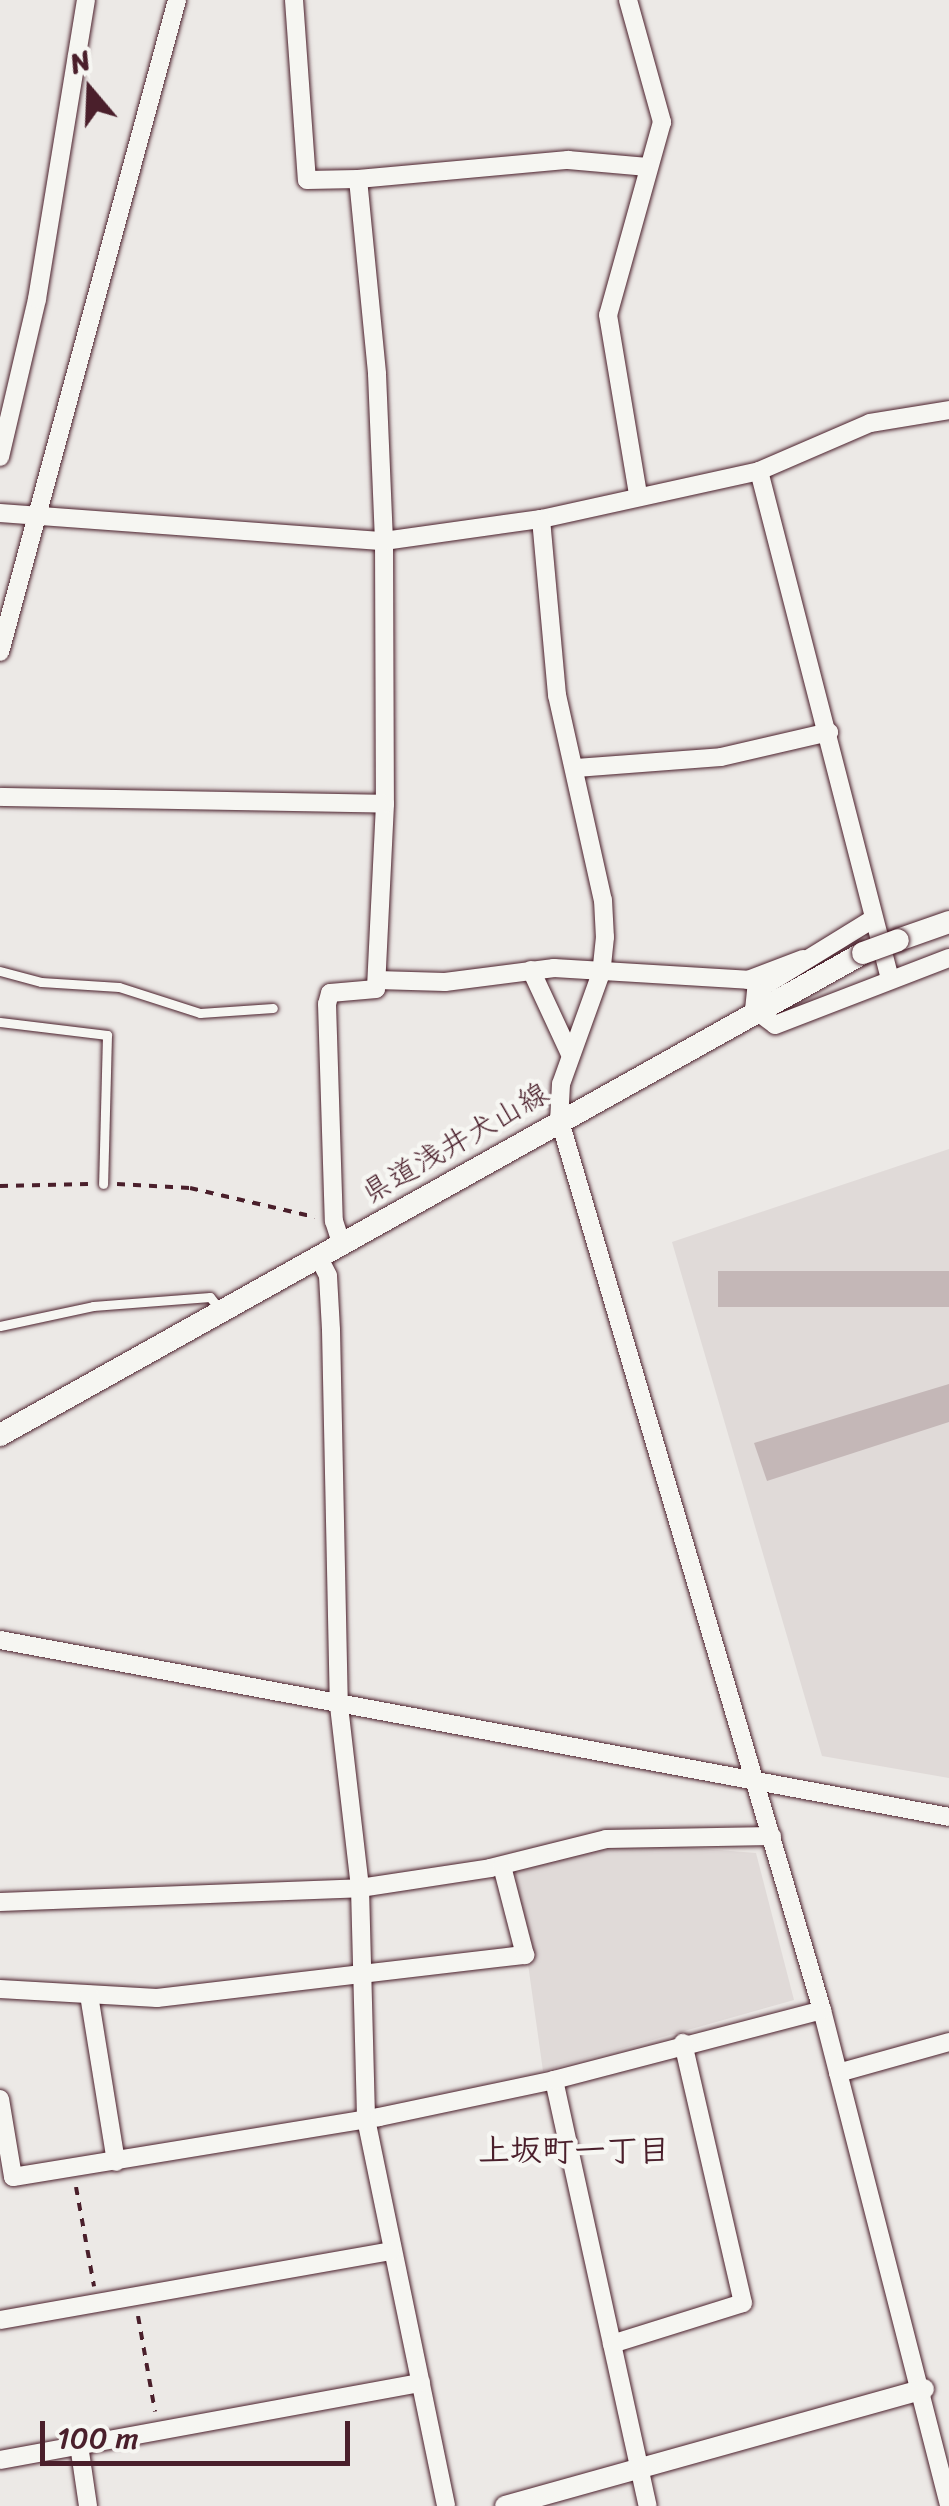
<!DOCTYPE html>
<meta charset="utf-8">
<style>
body{margin:0}
#map{position:relative;width:949px;height:2506px;overflow:hidden;background:#ece9e6;font-family:Sriracha,"Klee One",sans-serif}
div>[style]{position:absolute}
.built>*{inset:0;background:#e0dad8}
.building>*{inset:0;background:#c4b7b7;transform-origin:0 0}
.path>*{height:4px;margin-top:-2px;transform-origin:0;background:repeating-linear-gradient(90deg,#4a1f2b 0 8px,transparent 0 16px)}
.roads{filter:drop-shadow(0 0 2px #4a1f2b) drop-shadow(0 0 2px #4a1f2b)}
.service>*{height:9px;margin:-4.5px;padding:0 4.5px;transform-origin:4.5px;border-radius:4.5px;background:#f6f6f2}
.minor>*{height:18px;margin:-9px;padding:0 9px;transform-origin:9px;border-radius:9px;background:#f6f6f2}
.tertiary>*{height:20px;margin:-10px;padding:0 10px;transform-origin:10px;border-radius:10px;background:#f6f6f2}
.secondary>*{height:22px;margin:-11px;padding:0 11px;transform-origin:11px;border-radius:11px;background:#f6f6f2}
.bridges{filter:drop-shadow(0 0 2px #4a1f2b) drop-shadow(0 0 2px #4a1f2b)}
.secondary-bridge>*{height:22px;margin:-11px;padding:0 11px;transform-origin:11px;border-radius:11px;background:#f6f6f2}
span{translate:-50% -50%;white-space:nowrap;text-align:center;line-height:1.15;-webkit-text-stroke:9px #f6f6f2;paint-order:stroke}
.street-label{font-size:30px;color:#4a1f2b}
.neighbourhood-label{font-size:32px;color:#4a1f2b;font-weight:700}
.north{position:absolute;left:40px;top:40px;width:100px;height:100px;-webkit-text-stroke:8px #f6f6f2;paint-order:stroke;rotate:341deg;font-size:28px;font-weight:700;line-height:40px;text-align:center;color:#4a1f2b}
.north::after{content:'';display:block;margin:auto;width:35px;height:45px;background:#4a1f2b;clip-path:polygon(50% 0,100% 100%,50% 72%,0 100%)}
.scale{position:absolute;left:40px;top:2421px;width:310px;height:45px;box-sizing:border-box;border:5px solid #4a1f2b;border-top:0;padding-left:12px;font-size:30px;line-height:35px;white-space:nowrap;color:#4a1f2b;-webkit-text-stroke:8px #f6f6f2;paint-order:stroke}
</style>
<div id="map">
<div class="built">
<i style="clip-path:polygon(949px 1149px,949px 1778px,822px 1756px,672px 1242px)"></i>
<i style="clip-path:polygon(617px 1842px,756px 1853px,794px 2000px,543px 2071px,515px 1871px)"></i>
</div>
<div class="building">
<i style="left:949px;top:1271px;width:36px;height:231px;rotate:90deg"></i>
<i style="clip-path:polygon(949px 1384px,949px 1422px,767px 1481px,754px 1443px)"></i>
</div>
<div class="path">
<i style="left:117px;top:1184px;width:73px;rotate:3.1deg"></i>
<i style="left:190px;top:1188px;width:128px;rotate:13.1deg"></i>
<i style="left:0;top:1186px;width:88px;rotate:-1.3deg"></i>
<i style="left:76px;top:2187px;width:101px;rotate:79.7deg"></i>
<i style="left:138px;top:2316px;width:97px;rotate:79.9deg"></i>
</div>
<div class="roads">
<div class="service">
<i style="left:0;top:971px;width:42px;rotate:15deg"></i>
<i style="left:41px;top:982px;width:78px;rotate:3.7deg"></i>
<i style="left:119px;top:987px;width:85px;rotate:17.8deg"></i>
<i style="left:200px;top:1013px;width:73px;rotate:-3.9deg"></i>
<i style="left:0;top:1022px;width:108px;rotate:6.9deg"></i>
<i style="left:107px;top:1035px;width:149px;rotate:91.5deg"></i>
<i style="left:0;top:1326px;width:95px;rotate:-12.1deg"></i>
<i style="left:93px;top:1306px;width:117px;rotate:-4.4deg"></i>
<i style="left:210px;top:1297px;width:18px;rotate:52deg"></i>
</div>
<div class="minor">
<i style="left:294px;top:0;width:180px;rotate:85.9deg"></i>
<i style="left:307px;top:180px;width:51px;rotate:-1.1deg"></i>
<i style="left:358px;top:179px;width:196px;rotate:84.4deg"></i>
<i style="left:377px;top:374px;width:167px;rotate:87.6deg"></i>
<i style="left:384px;top:541px;width:263px;rotate:89.8deg"></i>
<i style="left:385px;top:804px;width:185px;rotate:92.8deg"></i>
<i style="left:376px;top:989px;width:46px;rotate:175deg"></i>
<i style="left:330px;top:993px;width:11px;rotate:105deg"></i>
<i style="left:327px;top:1004px;width:217px;rotate:88.2deg"></i>
<i style="left:334px;top:1221px;width:22px;rotate:72deg"></i>
<i style="left:628px;top:0;width:127px;rotate:74.4deg"></i>
<i style="left:662px;top:122px;width:200px;rotate:105.6deg"></i>
<i style="left:608px;top:315px;width:181px;rotate:80.5deg"></i>
<i style="left:358px;top:179px;width:211px;rotate:-5.2deg"></i>
<i style="left:568px;top:160px;width:80px;rotate:5deg"></i>
<i style="left:0;top:457px;width:162px;rotate:-76.8deg"></i>
<i style="left:37px;top:299px;width:303px;rotate:-80.7deg"></i>
<i style="left:759px;top:471px;width:525px;rotate:75.54deg"></i>
<i style="left:0;top:513px;width:385px;rotate:4.2deg"></i>
<i style="left:384px;top:541px;width:159px;rotate:-8deg"></i>
<i style="left:541px;top:519px;width:223px;rotate:-12.4deg"></i>
<i style="left:759px;top:471px;width:121px;rotate:-23.4deg"></i>
<i style="left:870px;top:423px;width:80px;rotate:-9.3deg"></i>
<i style="left:541px;top:519px;width:177px;rotate:84.8deg"></i>
<i style="left:557px;top:695px;width:210px;rotate:77.4deg"></i>
<i style="left:603px;top:900px;width:37px;rotate:87deg"></i>
<i style="left:605px;top:937px;width:36px;rotate:96deg"></i>
<i style="left:601px;top:973px;width:118px;rotate:109.8deg"></i>
<i style="left:561px;top:1084px;width:34px;rotate:93deg"></i>
<i style="left:559px;top:1118px;width:930px;rotate:73.57deg"></i>
<i style="left:822px;top:2010px;width:511px;rotate:75.61deg"></i>
<i style="left:0;top:652px;width:676px;rotate:-74.81deg"></i>
<i style="left:576px;top:768px;width:145px;rotate:-4.3deg"></i>
<i style="left:721px;top:757px;width:111px;rotate:-13deg"></i>
<i style="left:0;top:797px;width:385px;rotate:1deg"></i>
<i style="left:873px;top:919px;width:137px;rotate:148.4deg"></i>
<i style="left:756px;top:991px;width:18px;rotate:96deg"></i>
<i style="left:754px;top:1009px;width:26px;rotate:37deg"></i>
<i style="left:775px;top:1025px;width:186px;rotate:-21.1deg"></i>
<i style="left:531px;top:970px;width:93px;rotate:65.1deg"></i>
<i style="left:377px;top:980px;width:68px;rotate:1.7deg"></i>
<i style="left:445px;top:982px;width:110px;rotate:-7.3deg"></i>
<i style="left:554px;top:968px;width:194px;rotate:3.5deg"></i>
<i style="left:748px;top:980px;width:59px;rotate:-20.9deg"></i>
<i style="left:318px;top:1256px;width:22px;rotate:63deg"></i>
<i style="left:328px;top:1276px;width:54px;rotate:86.8deg"></i>
<i style="left:331px;top:1330px;width:376px;rotate:88.8deg"></i>
<i style="left:339px;top:1706px;width:183px;rotate:83.4deg"></i>
<i style="left:360px;top:1888px;width:231px;rotate:88.5deg"></i>
<i style="left:366px;top:2119px;width:395px;rotate:78.3deg"></i>
<i style="left:0;top:1640px;width:965px;rotate:10.56deg"></i>
<i style="left:0;top:1902px;width:360px;rotate:-2.2deg"></i>
<i style="left:360px;top:1888px;width:132px;rotate:-8.7deg"></i>
<i style="left:490px;top:1868px;width:120px;rotate:-14deg"></i>
<i style="left:606px;top:1839px;width:166px;rotate:-1deg"></i>
<i style="left:0;top:1989px;width:157px;rotate:3.3deg"></i>
<i style="left:157px;top:1998px;width:371px;rotate:-6.7deg"></i>
<i style="left:525px;top:1955px;width:92px;rotate:-104.5deg"></i>
<i style="left:89px;top:1995px;width:169px;rotate:80.8deg"></i>
<i style="left:838px;top:2073px;width:115px;rotate:-15.6deg"></i>
<i style="left:554px;top:2080px;width:436px;rotate:77.6deg"></i>
<i style="left:0;top:2099px;width:79px;rotate:80.5deg"></i>
<i style="left:13px;top:2177px;width:371px;rotate:-9.3deg"></i>
<i style="left:379px;top:2117px;width:179px;rotate:-11.9deg"></i>
<i style="left:554px;top:2080px;width:277px;rotate:-14.6deg"></i>
<i style="left:0;top:2320px;width:397px;rotate:-10deg"></i>
<i style="left:612px;top:2344px;width:137px;rotate:-17.4deg"></i>
<i style="left:743px;top:2303px;width:267px;rotate:-103deg"></i>
<i style="left:79px;top:2445px;width:62px;rotate:81.6deg"></i>
<i style="left:0;top:2460px;width:428px;rotate:-10.4deg"></i>
</div>
<div class="tertiary">
<i style="left:505px;top:2506px;width:435px;rotate:-15.6deg"></i>
</div>
<div class="secondary">
<i style="left:898px;top:940px;width:54px;rotate:-19.4deg"></i>
<i style="left:0;top:1435px;width:988px;rotate:-29.18deg"></i>
</div>
</div>
<div class="bridges">
<div class="secondary-bridge">
<i style="left:863px;top:953px;width:37px;rotate:-20deg"></i>
</div>
</div>
<div class="street-label">
<span style="left:455px;top:1143px;rotate:-30deg">県道浅井犬山線</span>
</div>
<div class="neighbourhood-label">
<span style="left:574px;top:2151px">上坂町一丁目</span>
</div>
<div class="north">N</div>
<div class="scale">100 m</div>
</div>
